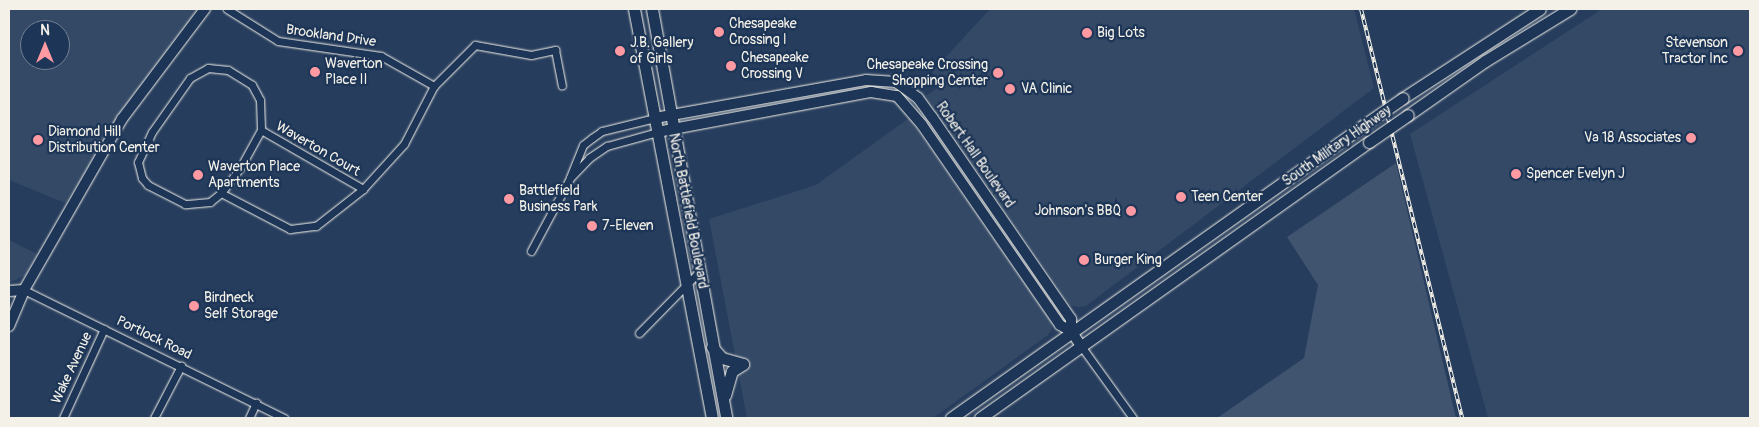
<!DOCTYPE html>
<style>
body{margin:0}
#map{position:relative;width:1759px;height:427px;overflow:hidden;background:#263d5d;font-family:Pangolin,sans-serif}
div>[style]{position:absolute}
.built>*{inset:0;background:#334966}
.green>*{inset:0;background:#40546f}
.roads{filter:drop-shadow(0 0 1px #f4f1e8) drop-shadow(0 0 1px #f4f1e8)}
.street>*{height:7px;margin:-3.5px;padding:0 3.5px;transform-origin:3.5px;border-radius:3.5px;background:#1d3557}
.secondary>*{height:10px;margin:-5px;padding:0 5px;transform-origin:5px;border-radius:5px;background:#1d3557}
.primary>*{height:11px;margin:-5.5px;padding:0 5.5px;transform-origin:5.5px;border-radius:5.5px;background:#1d3557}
.rail>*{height:4px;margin-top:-2px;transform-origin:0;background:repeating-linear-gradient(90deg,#1d3557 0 5.5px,#f4f1e8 0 11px);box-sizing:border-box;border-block:1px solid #f4f1e8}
.bridges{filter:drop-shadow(0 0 1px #f4f1e8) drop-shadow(0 0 1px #f4f1e8)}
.primary-bridge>*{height:11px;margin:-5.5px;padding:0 5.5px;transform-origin:5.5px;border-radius:5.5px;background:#1d3557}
.dots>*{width:14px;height:14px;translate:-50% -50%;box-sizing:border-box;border:2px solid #1d3557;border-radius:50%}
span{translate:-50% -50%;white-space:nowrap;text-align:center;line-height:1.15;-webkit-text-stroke:4.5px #1d3557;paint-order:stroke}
.poi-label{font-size:14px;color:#f4f1e8}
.left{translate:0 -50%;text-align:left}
.right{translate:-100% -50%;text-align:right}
.street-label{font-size:14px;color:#f4f1e8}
.frame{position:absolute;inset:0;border:10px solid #f4f1e8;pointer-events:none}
.north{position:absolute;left:20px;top:20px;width:50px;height:50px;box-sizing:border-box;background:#1d3557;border:1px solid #738091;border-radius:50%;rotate:0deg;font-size:14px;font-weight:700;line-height:20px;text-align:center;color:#f4f1e8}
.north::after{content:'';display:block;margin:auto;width:18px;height:22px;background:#ff9aa2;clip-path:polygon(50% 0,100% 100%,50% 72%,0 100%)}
</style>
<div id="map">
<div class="built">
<i style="clip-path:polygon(evenodd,9px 9px,206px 9px,178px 41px,65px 203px,9px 180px,9px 9px,30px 30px,60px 30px,60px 60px,30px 60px,30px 30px)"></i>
<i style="clip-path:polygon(990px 9px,1354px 9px,1374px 88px,1086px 306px,1078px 307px,1070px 305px,926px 96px,941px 85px,932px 72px)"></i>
<i style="clip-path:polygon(1602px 9px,1750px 9px,1750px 418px,1488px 418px,1410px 134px)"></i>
<i style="clip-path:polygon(909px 118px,1050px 320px,1052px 329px,1048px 335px,933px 418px,747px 418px,709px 219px,816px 185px)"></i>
<i style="clip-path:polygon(9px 240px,37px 254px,26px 275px,9px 283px)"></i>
</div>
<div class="green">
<i style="clip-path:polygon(1396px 163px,1456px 418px,1217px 418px,1304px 358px,1318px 285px,1287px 237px)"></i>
</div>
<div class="roads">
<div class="street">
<i style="left:227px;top:9px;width:60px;rotate:32.1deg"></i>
<i style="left:278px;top:41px;width:104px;rotate:8.3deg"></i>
<i style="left:381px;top:56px;width:61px;rotate:29.5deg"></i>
<i style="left:208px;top:68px;width:20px;rotate:6deg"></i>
<i style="left:228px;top:70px;width:28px;rotate:32deg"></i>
<i style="left:252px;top:85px;width:17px;rotate:62deg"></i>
<i style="left:260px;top:100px;width:30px;rotate:88deg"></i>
<i style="left:261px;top:130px;width:43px;rotate:118.9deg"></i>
<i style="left:240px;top:168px;width:31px;rotate:127deg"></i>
<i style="left:221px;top:193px;width:14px;rotate:141deg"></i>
<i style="left:210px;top:202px;width:25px;rotate:175deg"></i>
<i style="left:185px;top:204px;width:42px;rotate:-152.8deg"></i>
<i style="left:148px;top:185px;width:9px;rotate:-131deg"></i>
<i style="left:142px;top:178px;width:16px;rotate:-104deg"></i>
<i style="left:138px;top:162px;width:33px;rotate:-65deg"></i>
<i style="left:152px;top:132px;width:66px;rotate:-54.9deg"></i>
<i style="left:190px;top:78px;width:21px;rotate:-29deg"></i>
<i style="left:655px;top:118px;width:55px;rotate:166.2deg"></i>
<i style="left:602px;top:131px;width:12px;rotate:145deg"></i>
<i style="left:592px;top:138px;width:11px;rotate:142deg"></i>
<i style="left:583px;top:145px;width:35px;rotate:112deg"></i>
<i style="left:570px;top:178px;width:28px;rotate:-46deg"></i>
<i style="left:589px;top:158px;width:22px;rotate:-34deg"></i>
<i style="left:607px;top:146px;width:52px;rotate:-15.6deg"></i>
<i style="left:261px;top:130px;width:118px;rotate:30deg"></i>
<i style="left:221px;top:193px;width:78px;rotate:27.6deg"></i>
<i style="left:290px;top:229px;width:26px;rotate:-7deg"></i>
<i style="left:316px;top:226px;width:60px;rotate:-38.2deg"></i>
<i style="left:363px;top:189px;width:61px;rotate:-47.7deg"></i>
<i style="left:404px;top:144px;width:65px;rotate:-62.7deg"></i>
<i style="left:434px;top:86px;width:58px;rotate:-45deg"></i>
<i style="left:475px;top:45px;width:57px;rotate:10.1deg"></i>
<i style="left:531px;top:55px;width:25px;rotate:-12deg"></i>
<i style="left:555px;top:50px;width:36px;rotate:79deg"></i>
<i style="left:531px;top:251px;width:83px;rotate:-61.9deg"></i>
<i style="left:24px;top:290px;width:290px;rotate:26.2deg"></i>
<i style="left:639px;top:333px;width:86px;rotate:-45.5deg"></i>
<i style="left:1081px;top:346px;width:89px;rotate:54.2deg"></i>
<i style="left:63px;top:418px;width:98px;rotate:-65.3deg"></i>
<i style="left:154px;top:418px;width:59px;rotate:-62.6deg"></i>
<i style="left:249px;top:418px;width:17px;rotate:-65deg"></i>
</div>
<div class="secondary">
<i style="left:655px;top:118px;width:214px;rotate:-10.2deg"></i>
<i style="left:866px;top:80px;width:30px;rotate:4deg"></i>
<i style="left:896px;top:82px;width:27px;rotate:36deg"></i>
<i style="left:918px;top:98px;width:24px;rotate:54deg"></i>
<i style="left:932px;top:117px;width:245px;rotate:55.5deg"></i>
<i style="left:1071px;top:319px;width:12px;rotate:90deg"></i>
<i style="left:657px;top:132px;width:218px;rotate:-10.6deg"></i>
<i style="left:871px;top:92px;width:26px;rotate:9deg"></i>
<i style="left:897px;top:96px;width:38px;rotate:49deg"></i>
<i style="left:922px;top:125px;width:243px;rotate:55.4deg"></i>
<i style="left:1060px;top:325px;width:13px;rotate:29deg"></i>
<i style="left:1071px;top:331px;width:18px;rotate:56deg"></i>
<i style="left:9px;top:291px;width:15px;rotate:-4deg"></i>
<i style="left:9px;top:326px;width:39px;rotate:-67deg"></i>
<i style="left:24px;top:290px;width:197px;rotate:-60.2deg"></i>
<i style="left:122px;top:119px;width:138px;rotate:-53deg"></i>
</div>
<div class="primary">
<i style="left:634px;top:9px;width:416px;rotate:79.2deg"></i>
<i style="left:652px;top:9px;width:416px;rotate:79.7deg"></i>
<i style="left:1403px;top:98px;width:163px;rotate:-33deg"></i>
<i style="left:1408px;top:115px;width:94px;rotate:-35deg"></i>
<i style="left:1485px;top:61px;width:100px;rotate:-31.5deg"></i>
<i style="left:712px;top:347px;width:15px;rotate:48deg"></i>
<i style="left:722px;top:358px;width:22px;rotate:16deg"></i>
<i style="left:725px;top:395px;width:25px;rotate:-74deg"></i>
<i style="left:732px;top:371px;width:13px;rotate:-32deg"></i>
<i style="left:951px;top:418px;width:506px;rotate:-35.35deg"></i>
<i style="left:980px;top:418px;width:477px;rotate:-35.4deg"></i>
</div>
</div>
<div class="rail">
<i style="left:1361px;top:9px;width:421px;rotate:76.1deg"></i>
</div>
<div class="bridges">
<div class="primary-bridge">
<i style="left:1364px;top:125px;width:47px;rotate:-34.7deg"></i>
<i style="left:1369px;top:142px;width:47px;rotate:-34.7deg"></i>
</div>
</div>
<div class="dots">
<i style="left:719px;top:32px;background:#ff9aa2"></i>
<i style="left:1087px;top:33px;background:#ff9aa2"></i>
<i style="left:620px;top:51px;background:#ff9aa2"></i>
<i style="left:1738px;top:51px;background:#ff9aa2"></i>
<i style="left:731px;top:66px;background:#ff9aa2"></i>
<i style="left:315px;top:72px;background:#ff9aa2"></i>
<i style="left:998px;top:73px;background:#ff9aa2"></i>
<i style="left:1010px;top:89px;background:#ff9aa2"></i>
<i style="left:1691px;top:138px;background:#ff9aa2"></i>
<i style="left:38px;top:140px;background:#ff9aa2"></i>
<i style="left:1516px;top:174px;background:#ff9aa2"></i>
<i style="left:198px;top:175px;background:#ff9aa2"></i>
<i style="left:1181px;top:197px;background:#ff9aa2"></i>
<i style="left:509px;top:199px;background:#ff9aa2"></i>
<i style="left:1131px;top:211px;background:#ff9aa2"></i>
<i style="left:592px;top:226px;background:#ff9aa2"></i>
<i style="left:1084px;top:260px;background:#ff9aa2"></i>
<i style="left:194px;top:306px;background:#ff9aa2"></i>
</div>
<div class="poi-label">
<span class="left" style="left:729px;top:32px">Chesapeake<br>Crossing I</span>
<span class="left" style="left:1097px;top:33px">Big Lots</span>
<span class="left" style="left:630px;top:51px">J.B. Gallery<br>of Girls</span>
<span class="right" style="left:1728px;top:51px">Stevenson<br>Tractor Inc</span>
<span class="left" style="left:741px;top:66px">Chesapeake<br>Crossing V</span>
<span class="left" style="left:325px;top:72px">Waverton<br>Place II</span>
<span class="right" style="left:988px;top:73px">Chesapeake Crossing<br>Shopping Center</span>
<span class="left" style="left:1021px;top:89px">VA Clinic</span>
<span class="left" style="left:48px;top:140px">Diamond Hill<br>Distribution Center</span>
<span class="right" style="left:1681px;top:138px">Va 18 Associates</span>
<span class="left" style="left:208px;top:175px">Waverton Place<br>Apartments</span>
<span class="left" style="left:1526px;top:174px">Spencer Evelyn J</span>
<span class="left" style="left:519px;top:199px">Battlefield<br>Business Park</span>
<span class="left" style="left:1191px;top:197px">Teen Center</span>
<span class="right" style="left:1121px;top:211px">Johnson's BBQ</span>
<span class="left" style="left:602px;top:226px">7-Eleven</span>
<span class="left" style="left:1094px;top:260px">Burger King</span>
<span class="left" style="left:204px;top:306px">Birdneck<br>Self Storage</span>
</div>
<div class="street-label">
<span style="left:331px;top:36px;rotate:8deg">Brookland Drive</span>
<span style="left:1337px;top:146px;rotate:-35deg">South Military Highway</span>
<span style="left:318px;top:149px;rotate:30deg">Waverton Court</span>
<span style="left:975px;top:155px;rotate:55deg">Robert Hall Boulevard</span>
<span style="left:688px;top:211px;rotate:79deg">North Battlefield Boulevard</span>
<span style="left:154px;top:338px;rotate:26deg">Portlock Road</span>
<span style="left:72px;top:368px;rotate:-65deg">Wake Avenue</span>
</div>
<div class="frame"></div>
<div class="north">N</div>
</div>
